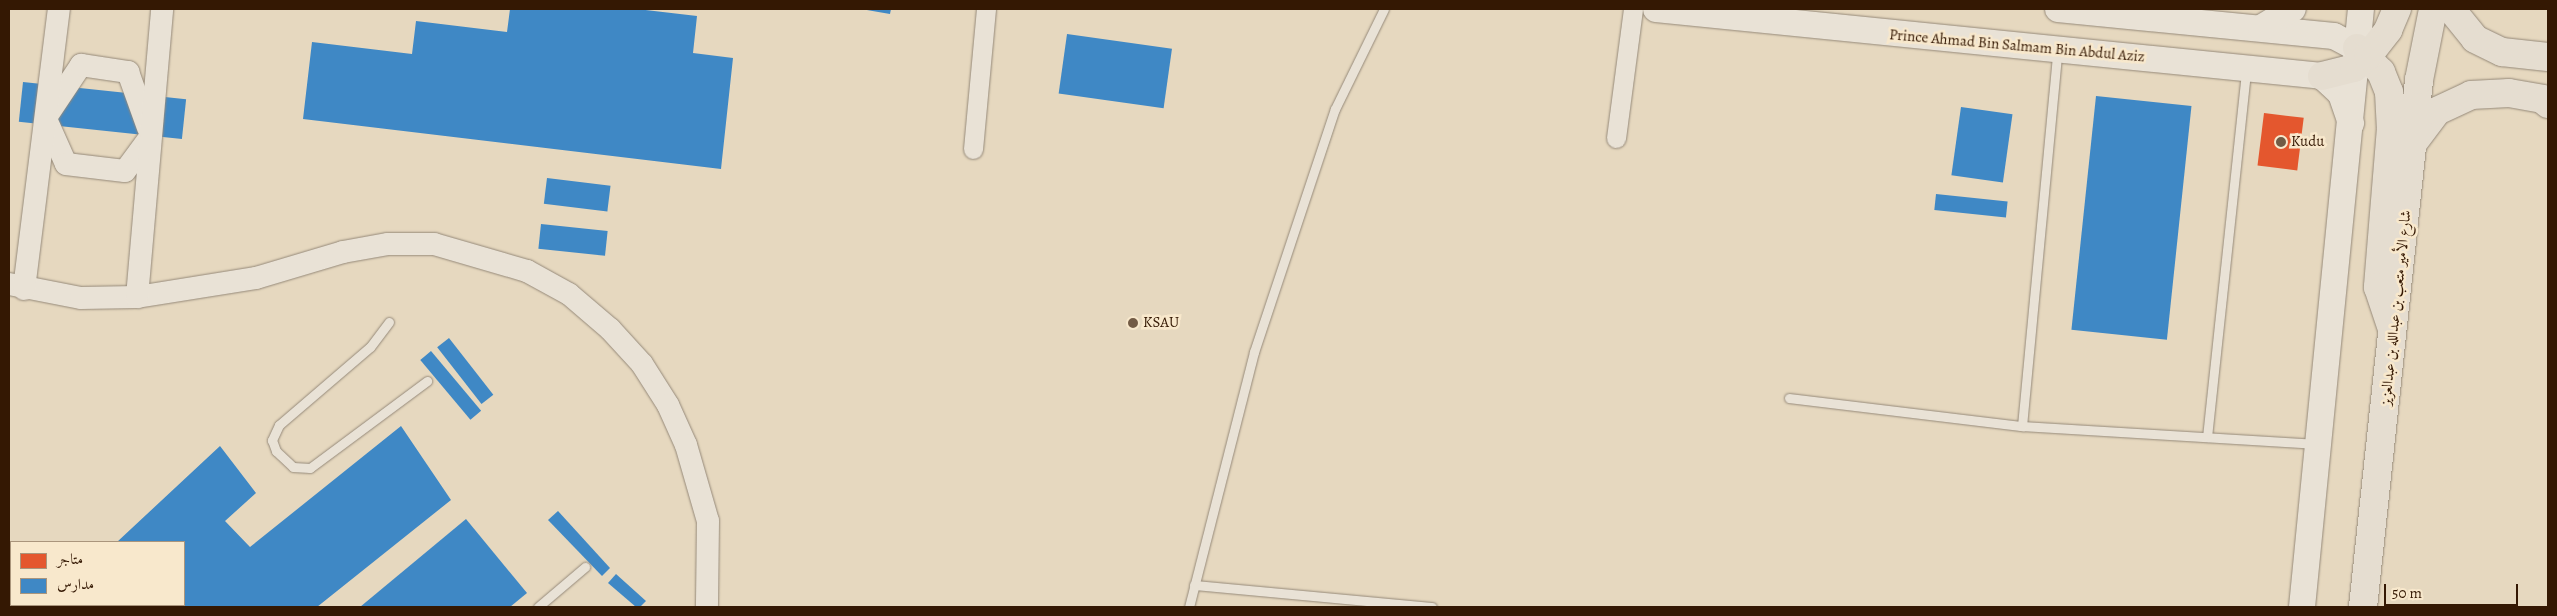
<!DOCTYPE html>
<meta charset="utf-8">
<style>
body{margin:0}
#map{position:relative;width:2557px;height:616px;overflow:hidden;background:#e6d8bf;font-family:Alegreya,Amiri,serif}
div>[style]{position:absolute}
.shops>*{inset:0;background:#e4572e;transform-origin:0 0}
.schools>*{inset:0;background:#3f88c5;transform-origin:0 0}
.roads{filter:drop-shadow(0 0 1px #958979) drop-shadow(0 0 1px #958979)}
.service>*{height:9px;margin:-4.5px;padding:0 4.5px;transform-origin:4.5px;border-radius:4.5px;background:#e9e2d6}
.minor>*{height:19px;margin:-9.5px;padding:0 9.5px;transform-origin:9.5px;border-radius:9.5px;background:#e9e2d6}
.tertiary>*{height:22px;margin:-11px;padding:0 11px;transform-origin:11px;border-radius:11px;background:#e9e2d6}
.secondary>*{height:26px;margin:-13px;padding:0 13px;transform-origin:13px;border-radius:13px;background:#e9e2d6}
.primary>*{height:28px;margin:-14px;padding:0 14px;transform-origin:14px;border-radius:14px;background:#e5ddd0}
.trunk>*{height:28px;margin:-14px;padding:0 14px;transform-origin:14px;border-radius:14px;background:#e5ddd0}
.dots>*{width:14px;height:14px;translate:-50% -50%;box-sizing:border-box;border:2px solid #f8e8cc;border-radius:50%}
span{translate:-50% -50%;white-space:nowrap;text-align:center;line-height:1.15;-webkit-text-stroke:5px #f8e8cc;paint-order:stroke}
.street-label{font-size:15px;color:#341803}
.poi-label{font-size:15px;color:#341803}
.left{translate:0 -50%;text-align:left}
.frame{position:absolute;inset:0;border:10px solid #341803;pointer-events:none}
.legend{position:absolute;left:10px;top:541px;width:175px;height:65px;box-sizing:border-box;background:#f8e8cc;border:1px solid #aa957c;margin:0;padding:6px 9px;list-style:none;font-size:15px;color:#341803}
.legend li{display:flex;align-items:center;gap:10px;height:25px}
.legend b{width:25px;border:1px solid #aa957c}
.scale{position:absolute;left:2384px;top:584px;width:134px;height:22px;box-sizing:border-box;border:2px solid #341803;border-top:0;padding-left:6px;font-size:15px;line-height:18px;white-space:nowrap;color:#341803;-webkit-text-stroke:4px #f8e8cc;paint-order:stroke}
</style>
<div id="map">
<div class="shops">
<i style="left:2264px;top:113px;width:40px;height:53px;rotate:7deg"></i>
</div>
<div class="schools">
<i style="clip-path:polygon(510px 9px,637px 9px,697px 16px,693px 53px,733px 58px,721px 169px,303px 119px,312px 42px,412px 54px,416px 21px,507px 32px)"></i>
<i style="clip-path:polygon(861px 9px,891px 9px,890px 14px)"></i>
<i style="left:1067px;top:34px;width:106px;height:60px;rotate:8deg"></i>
<i style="left:23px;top:82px;width:164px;height:40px;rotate:6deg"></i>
<i style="left:2096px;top:96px;width:96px;height:235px;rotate:6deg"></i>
<i style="left:1961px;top:107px;width:52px;height:69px;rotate:8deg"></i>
<i style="left:547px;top:178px;width:64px;height:26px;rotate:7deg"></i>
<i style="left:1936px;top:194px;width:72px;height:16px;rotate:6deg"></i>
<i style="left:541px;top:224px;width:67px;height:25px;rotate:6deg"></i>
<i style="left:449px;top:338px;width:72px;height:15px;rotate:52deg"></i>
<i style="left:431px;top:351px;width:78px;height:14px;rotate:50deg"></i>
<i style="clip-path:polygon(401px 426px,451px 500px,317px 607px,78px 607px,184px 605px,184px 542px,117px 542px,220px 446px,256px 493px,225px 521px,250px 547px)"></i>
<i style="clip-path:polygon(558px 511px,610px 568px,602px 576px,548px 520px)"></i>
<i style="clip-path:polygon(466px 519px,527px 593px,510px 607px,360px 607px)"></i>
<i style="clip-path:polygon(616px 574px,646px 601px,640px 607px,636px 607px,608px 583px)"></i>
</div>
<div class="roads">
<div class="service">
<i style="left:389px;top:322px;width:31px;rotate:127deg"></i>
<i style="left:370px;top:347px;width:120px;rotate:139.4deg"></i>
<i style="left:279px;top:425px;width:17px;rotate:115deg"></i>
<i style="left:272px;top:440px;width:12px;rotate:70deg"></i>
<i style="left:276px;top:451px;width:23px;rotate:43deg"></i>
<i style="left:293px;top:467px;width:17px;rotate:3deg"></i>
<i style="left:310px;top:468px;width:146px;rotate:-36.6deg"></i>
<i style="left:1789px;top:398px;width:235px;rotate:6.9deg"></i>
<i style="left:2022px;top:426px;width:296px;rotate:3.5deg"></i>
<i style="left:2022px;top:426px;width:375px;rotate:-84.6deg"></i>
<i style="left:2207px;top:437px;width:369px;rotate:-83.9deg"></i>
<i style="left:1194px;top:585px;width:239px;rotate:5.3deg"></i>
<i style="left:538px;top:607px;width:62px;rotate:-40.4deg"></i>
<i style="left:1189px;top:607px;width:263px;rotate:-75.7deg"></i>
<i style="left:1254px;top:352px;width:256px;rotate:-71.6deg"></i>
<i style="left:1335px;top:109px;width:111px;rotate:-63.9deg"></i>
</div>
<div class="minor">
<i style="left:1616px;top:138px;width:130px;rotate:-82.5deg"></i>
<i style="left:973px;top:149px;width:141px;rotate:-84.7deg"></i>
</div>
<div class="tertiary">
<i style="left:49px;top:113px;width:58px;rotate:-56.3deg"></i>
<i style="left:81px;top:65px;width:48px;rotate:8.5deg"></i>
<i style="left:128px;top:72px;width:59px;rotate:70.3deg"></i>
<i style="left:46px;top:119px;width:49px;rotate:66deg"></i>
<i style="left:66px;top:164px;width:59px;rotate:6.8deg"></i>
<i style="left:125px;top:171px;width:42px;rotate:-53.7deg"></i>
<i style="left:9px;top:284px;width:73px;rotate:11deg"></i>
<i style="left:81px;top:298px;width:56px;rotate:-1deg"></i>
<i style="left:137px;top:297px;width:121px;rotate:-9.1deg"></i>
<i style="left:256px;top:278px;width:91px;rotate:-16.6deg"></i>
<i style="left:343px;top:252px;width:46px;rotate:-10.1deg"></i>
<i style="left:388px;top:244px;width:46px"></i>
<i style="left:434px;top:244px;width:97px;rotate:16.2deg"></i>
<i style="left:527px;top:271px;width:48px;rotate:28.7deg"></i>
<i style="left:569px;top:294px;width:54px;rotate:40.5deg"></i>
<i style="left:610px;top:329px;width:47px;rotate:47.6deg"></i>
<i style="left:642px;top:364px;width:49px;rotate:57.6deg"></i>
<i style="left:668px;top:405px;width:44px;rotate:65.8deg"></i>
<i style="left:686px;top:445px;width:79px;rotate:73.9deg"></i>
<i style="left:708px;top:521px;width:86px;rotate:90.7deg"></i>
<i style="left:24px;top:289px;width:282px;rotate:-82.9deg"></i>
<i style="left:137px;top:297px;width:289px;rotate:-85deg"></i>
</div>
<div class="secondary">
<i style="left:1656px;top:9px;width:669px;rotate:5.74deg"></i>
<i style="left:2322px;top:76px;width:26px;rotate:43deg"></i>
<i style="left:2341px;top:94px;width:31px;rotate:71deg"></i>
<i style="left:2058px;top:9px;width:277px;rotate:5.6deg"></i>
<i style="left:2334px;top:36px;width:26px;rotate:28deg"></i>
<i style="left:2261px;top:28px;width:37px;rotate:-31deg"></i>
<i style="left:2302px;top:607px;width:601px;rotate:-84.37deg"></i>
</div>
<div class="primary">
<i style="left:2451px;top:9px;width:38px;rotate:51deg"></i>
<i style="left:2475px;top:39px;width:30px;rotate:26deg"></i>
<i style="left:2502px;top:52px;width:46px;rotate:6.2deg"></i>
<i style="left:2357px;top:48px;width:34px;rotate:45deg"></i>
<i style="left:2381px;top:72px;width:22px;rotate:68deg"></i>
<i style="left:2389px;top:92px;width:36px;rotate:87deg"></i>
<i style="left:2391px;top:128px;width:160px;rotate:94.7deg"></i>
<i style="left:2378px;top:287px;width:41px;rotate:71.6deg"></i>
<i style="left:2413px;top:143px;width:40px;rotate:-53deg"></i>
<i style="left:2437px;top:111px;width:38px;rotate:-25deg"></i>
<i style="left:2471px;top:95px;width:38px;rotate:-3deg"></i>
<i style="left:2509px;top:93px;width:34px;rotate:10deg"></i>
<i style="left:2542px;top:99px;width:8px;rotate:40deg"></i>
<i style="left:2363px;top:607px;width:530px;rotate:-83.93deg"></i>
<i style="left:2419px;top:80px;width:72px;rotate:-78.8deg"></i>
</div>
<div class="trunk">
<i style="left:2322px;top:76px;width:33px;rotate:-14deg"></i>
<i style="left:2354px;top:68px;width:18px;rotate:-41deg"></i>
<i style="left:2368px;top:56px;width:33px;rotate:-52deg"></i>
<i style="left:2388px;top:30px;width:23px;rotate:-67deg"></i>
</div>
</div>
<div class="dots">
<i style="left:2281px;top:142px;background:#725b45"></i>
<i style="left:1133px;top:323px;background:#725b45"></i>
</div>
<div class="street-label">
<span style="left:2017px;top:46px;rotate:5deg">Prince Ahmad Bin Salmam Bin Abdul Aziz</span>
<span style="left:2396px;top:308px;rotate:-84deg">شارع الأمير متعب بن عبدالله بن عبدالعزيز</span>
</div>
<div class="poi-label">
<span class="left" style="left:2291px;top:142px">Kudu</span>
<span class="left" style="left:1143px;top:323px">KSAU</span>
</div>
<div class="frame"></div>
<ul class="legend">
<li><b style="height:14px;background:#e4572e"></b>متاجر</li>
<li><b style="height:14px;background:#3f88c5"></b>مدارس</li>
</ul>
<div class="scale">50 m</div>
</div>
